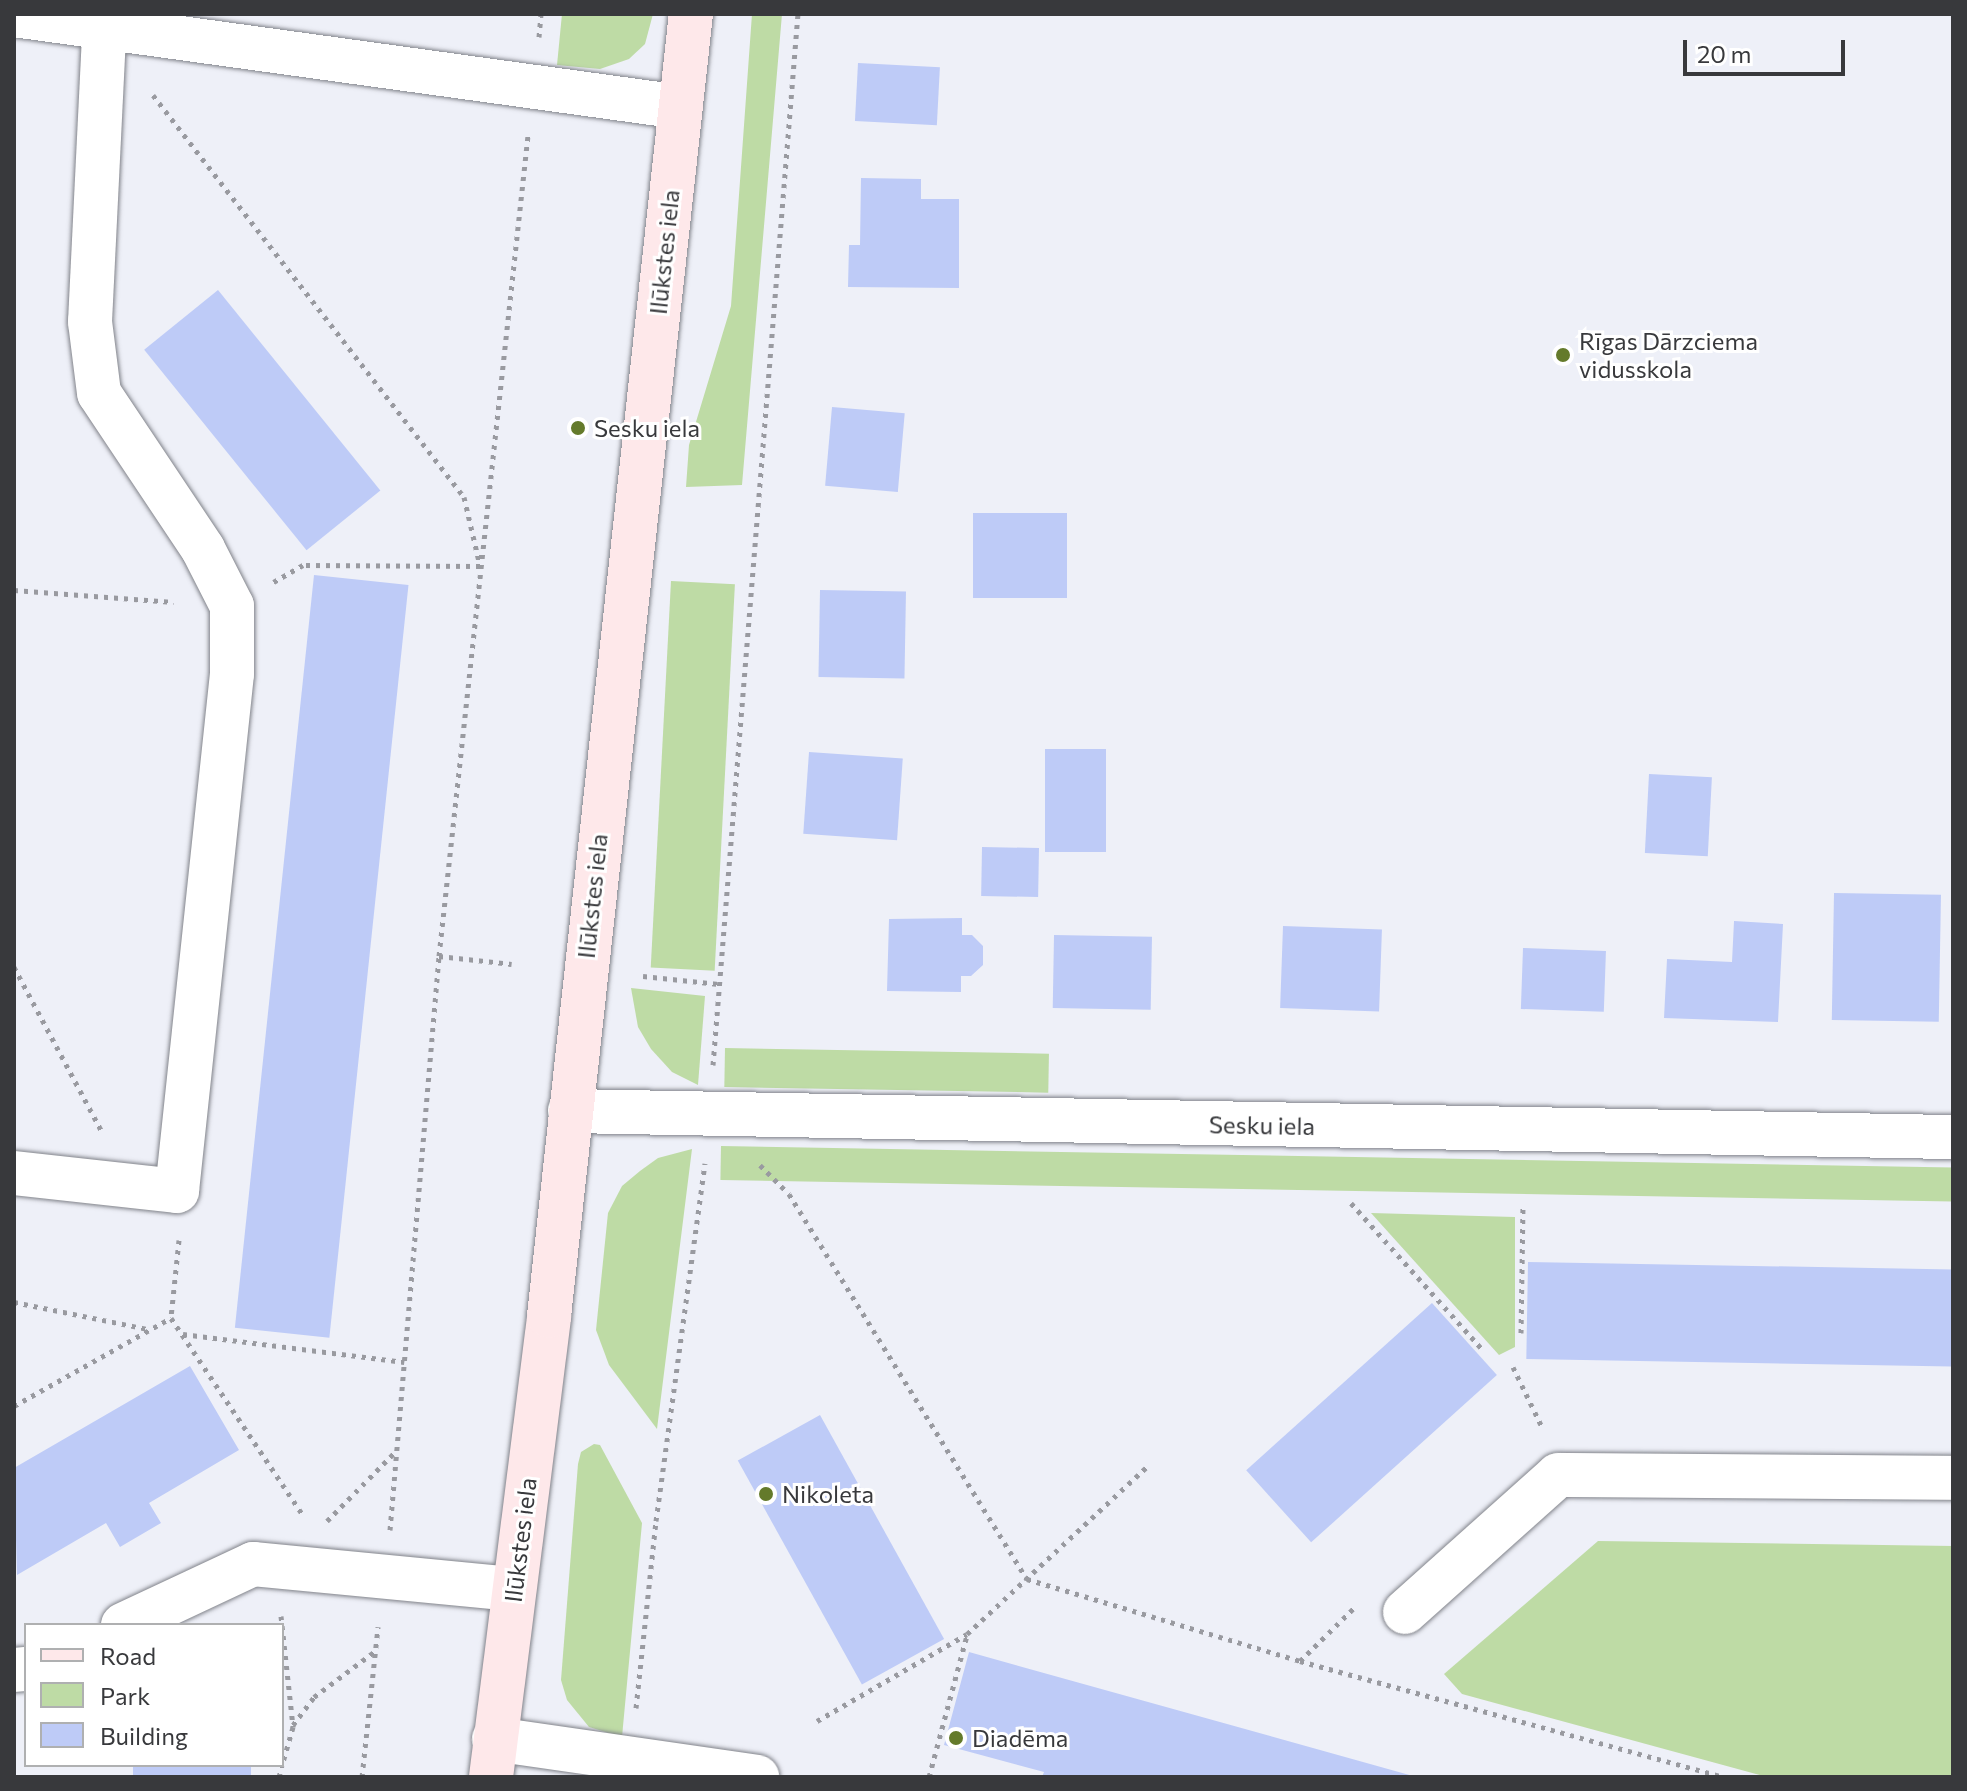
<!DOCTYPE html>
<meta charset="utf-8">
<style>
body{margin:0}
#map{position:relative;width:1967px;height:1791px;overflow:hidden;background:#eef0f8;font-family:Commissioner,sans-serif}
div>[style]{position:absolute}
.green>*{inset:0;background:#bedba5;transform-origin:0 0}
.building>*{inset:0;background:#becbf7;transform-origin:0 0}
.path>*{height:5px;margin-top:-2.5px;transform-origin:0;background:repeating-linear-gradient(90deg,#999aa0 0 4px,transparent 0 10px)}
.roads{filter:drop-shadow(0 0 2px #81838a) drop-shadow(0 0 2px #81838a)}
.street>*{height:44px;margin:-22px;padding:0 22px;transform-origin:22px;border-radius:22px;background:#fff}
.secondary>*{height:44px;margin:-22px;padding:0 22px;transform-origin:22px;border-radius:22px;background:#fee8ea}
.dots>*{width:22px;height:22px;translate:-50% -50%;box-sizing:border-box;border:4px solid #fff;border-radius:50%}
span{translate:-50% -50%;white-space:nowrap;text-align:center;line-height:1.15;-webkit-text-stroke:6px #fff;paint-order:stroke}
.street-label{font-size:24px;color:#38393c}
.poi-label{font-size:24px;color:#38393c}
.left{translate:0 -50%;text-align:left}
.frame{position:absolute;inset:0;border:16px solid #38393c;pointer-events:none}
.legend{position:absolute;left:24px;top:1623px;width:260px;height:144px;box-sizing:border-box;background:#fff;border:2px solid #afb0b1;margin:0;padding:10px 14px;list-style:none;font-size:24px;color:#38393c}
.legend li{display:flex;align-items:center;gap:16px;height:40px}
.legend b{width:40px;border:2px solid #afb0b1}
.scale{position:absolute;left:1683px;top:40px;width:162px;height:36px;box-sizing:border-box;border:4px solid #38393c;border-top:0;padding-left:10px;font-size:24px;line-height:28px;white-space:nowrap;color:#38393c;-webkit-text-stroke:6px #fff;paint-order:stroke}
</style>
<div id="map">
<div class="green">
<i style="clip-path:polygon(562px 14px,653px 14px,645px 44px,629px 59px,600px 69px,557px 65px)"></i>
<i style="clip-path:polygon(752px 14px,782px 14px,742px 485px,686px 487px,689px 445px,731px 306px)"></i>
<i style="left:671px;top:581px;width:64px;height:387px;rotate:3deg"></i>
<i style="clip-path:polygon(631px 988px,705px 996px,698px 1085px,672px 1072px,651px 1049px,638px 1027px)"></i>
<i style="left:725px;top:1048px;width:324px;height:39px;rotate:1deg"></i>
<i style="left:721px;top:1146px;width:1232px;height:34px;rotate:1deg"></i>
<i style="clip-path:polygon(692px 1149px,657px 1429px,609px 1365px,596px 1330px,608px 1213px,622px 1186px,640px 1171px,658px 1158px)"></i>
<i style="clip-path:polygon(1371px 1213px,1515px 1217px,1515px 1347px,1499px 1355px)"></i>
<i style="clip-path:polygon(594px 1444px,600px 1445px,642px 1523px,622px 1737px,589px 1727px,567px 1700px,561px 1680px,578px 1464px,581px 1452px)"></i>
<i style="clip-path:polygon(1598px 1541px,1953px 1546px,1953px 1777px,1767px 1777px,1462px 1694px,1444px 1674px)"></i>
</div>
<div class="building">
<i style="left:858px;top:63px;width:82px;height:58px;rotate:3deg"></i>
<i style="clip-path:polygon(861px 178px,921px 179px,921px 199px,959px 199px,959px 288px,848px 287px,849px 245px,860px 245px)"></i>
<i style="left:218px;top:290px;width:258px;height:95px;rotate:51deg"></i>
<i style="left:832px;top:407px;width:73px;height:79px;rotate:5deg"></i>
<i style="left:973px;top:513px;width:94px;height:85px"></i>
<i style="left:314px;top:575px;width:95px;height:757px;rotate:6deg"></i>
<i style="left:820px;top:590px;width:86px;height:87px;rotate:1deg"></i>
<i style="left:1045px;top:749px;width:61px;height:103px"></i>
<i style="left:809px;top:752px;width:94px;height:82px;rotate:4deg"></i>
<i style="left:1649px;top:774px;width:63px;height:79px;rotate:3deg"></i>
<i style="left:982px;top:847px;width:57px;height:49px;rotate:1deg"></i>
<i style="left:1834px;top:893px;width:107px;height:127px;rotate:1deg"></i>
<i style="clip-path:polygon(962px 918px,962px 935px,972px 935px,983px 946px,983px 965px,971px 976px,961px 976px,961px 992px,887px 991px,889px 919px)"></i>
<i style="clip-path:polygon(1734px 921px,1783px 924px,1778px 1022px,1664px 1018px,1667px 959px,1732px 962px)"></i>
<i style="left:1283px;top:926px;width:99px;height:82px;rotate:2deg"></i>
<i style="left:1054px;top:935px;width:98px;height:73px;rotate:1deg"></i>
<i style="left:1523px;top:948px;width:83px;height:61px;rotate:2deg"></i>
<i style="left:1528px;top:1262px;width:425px;height:97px;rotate:1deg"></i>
<i style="left:1432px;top:1303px;width:97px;height:250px;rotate:48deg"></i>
<i style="clip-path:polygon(190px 1366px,239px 1450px,149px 1503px,161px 1523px,120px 1547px,106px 1523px,17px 1575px,14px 1468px)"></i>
<i style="left:820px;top:1415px;width:256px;height:94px;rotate:61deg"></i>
<i style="clip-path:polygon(969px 1652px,1413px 1776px,1413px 1777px,1042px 1777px,1044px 1772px,944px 1745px)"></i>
<i style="left:133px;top:1765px;width:118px;height:12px"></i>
</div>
<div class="path">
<i style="left:539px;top:37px;width:23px;rotate:-85deg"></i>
<i style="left:153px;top:95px;width:508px;rotate:52.27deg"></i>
<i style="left:464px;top:497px;width:71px;rotate:76.9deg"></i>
<i style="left:480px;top:566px;width:177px;rotate:-179.7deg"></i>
<i style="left:303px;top:565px;width:34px;rotate:150deg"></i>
<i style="left:14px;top:590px;width:160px;rotate:4.3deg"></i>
<i style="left:439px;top:956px;width:73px;rotate:6.3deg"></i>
<i style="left:14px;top:967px;width:189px;rotate:61.9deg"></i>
<i style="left:643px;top:976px;width:76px;rotate:6deg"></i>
<i style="left:713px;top:1065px;width:1054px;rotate:-85.38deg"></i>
<i style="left:760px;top:1165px;width:41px;rotate:45deg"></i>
<i style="left:789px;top:1194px;width:453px;rotate:58.3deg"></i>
<i style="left:1027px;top:1579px;width:285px;rotate:16.7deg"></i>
<i style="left:1300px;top:1661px;width:440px;rotate:15.3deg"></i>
<i style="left:1351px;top:1203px;width:198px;rotate:48.1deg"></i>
<i style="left:179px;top:1240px;width:78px;rotate:95.9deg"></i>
<i style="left:171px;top:1318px;width:239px;rotate:56.2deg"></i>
<i style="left:14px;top:1302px;width:137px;rotate:11.4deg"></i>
<i style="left:1521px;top:1333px;width:127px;rotate:-89.1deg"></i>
<i style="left:183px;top:1334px;width:223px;rotate:7.2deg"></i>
<i style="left:1513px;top:1367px;width:69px;rotate:64.2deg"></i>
<i style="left:14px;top:1406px;width:180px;rotate:-29.3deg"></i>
<i style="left:327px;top:1521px;width:98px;rotate:-45.4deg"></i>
<i style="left:390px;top:1530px;width:576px;rotate:-85.12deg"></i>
<i style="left:439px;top:956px;width:826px;rotate:-83.81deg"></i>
<i style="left:281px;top:1616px;width:112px;rotate:83.8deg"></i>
<i style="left:293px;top:1727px;width:40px;rotate:106deg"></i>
<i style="left:1300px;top:1661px;width:77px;rotate:-44.5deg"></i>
<i style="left:636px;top:1708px;width:188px;rotate:-83.9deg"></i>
<i style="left:656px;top:1521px;width:361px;rotate:-82.2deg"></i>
<i style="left:817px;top:1721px;width:173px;rotate:-30.1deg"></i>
<i style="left:967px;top:1634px;width:248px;rotate:-42.9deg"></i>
<i style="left:293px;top:1725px;width:35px;rotate:-53deg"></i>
<i style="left:314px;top:1697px;width:75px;rotate:-36.9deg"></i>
<i style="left:279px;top:1777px;width:12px;rotate:-76deg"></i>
<i style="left:362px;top:1777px;width:151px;rotate:-83.9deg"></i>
<i style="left:929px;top:1777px;width:147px;rotate:-75deg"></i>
</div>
<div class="roads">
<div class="street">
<i style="left:14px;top:15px;width:672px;rotate:7.86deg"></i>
<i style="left:570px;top:1111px;width:1383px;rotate:1.08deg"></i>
<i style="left:14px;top:1173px;width:164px;rotate:6.3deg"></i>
<i style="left:177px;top:1191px;width:520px;rotate:-83.93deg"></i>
<i style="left:232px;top:674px;width:68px;rotate:-90deg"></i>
<i style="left:232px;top:606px;width:64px;rotate:-117deg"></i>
<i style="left:203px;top:549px;width:187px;rotate:-123.7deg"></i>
<i style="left:99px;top:393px;width:72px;rotate:-97.2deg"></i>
<i style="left:90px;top:322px;width:291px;rotate:-87.2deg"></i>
<i style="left:1405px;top:1612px;width:205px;rotate:-41.8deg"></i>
<i style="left:1558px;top:1475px;width:395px;rotate:0.4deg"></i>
<i style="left:123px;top:1625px;width:144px;rotate:-25.1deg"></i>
<i style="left:253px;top:1564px;width:262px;rotate:5.5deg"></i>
<i style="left:14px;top:1670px;width:12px;rotate:-5deg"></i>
<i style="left:494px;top:1739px;width:266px;rotate:8.2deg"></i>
</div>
<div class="secondary">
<i style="left:491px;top:1777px;width:465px;rotate:-82.8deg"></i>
<i style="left:549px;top:1316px;width:1310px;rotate:-83.78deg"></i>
</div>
</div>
<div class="dots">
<i style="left:1563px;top:355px;background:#647a2b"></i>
<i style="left:578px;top:428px;background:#647a2b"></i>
<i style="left:766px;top:1494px;background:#647a2b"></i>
<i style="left:956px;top:1738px;background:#647a2b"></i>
</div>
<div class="street-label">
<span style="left:664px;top:252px;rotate:-84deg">Ilūkstes iela</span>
<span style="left:592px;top:896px;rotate:-84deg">Ilūkstes iela</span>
<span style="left:1262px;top:1125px;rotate:1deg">Sesku iela</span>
<span style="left:520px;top:1540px;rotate:-83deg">Ilūkstes iela</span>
</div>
<div class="poi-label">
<span class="left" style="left:1579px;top:355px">Rīgas Dārzciema<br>vidusskola</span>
<span class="left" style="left:594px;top:428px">Sesku iela</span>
<span class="left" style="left:782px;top:1494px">Nikoleta</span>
<span class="left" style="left:972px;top:1738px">Diadēma</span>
</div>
<div class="frame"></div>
<ul class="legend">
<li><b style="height:10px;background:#fee8ea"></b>Road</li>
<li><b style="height:22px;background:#bedba5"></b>Park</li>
<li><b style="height:22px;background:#becbf7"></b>Building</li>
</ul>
<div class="scale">20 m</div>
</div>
